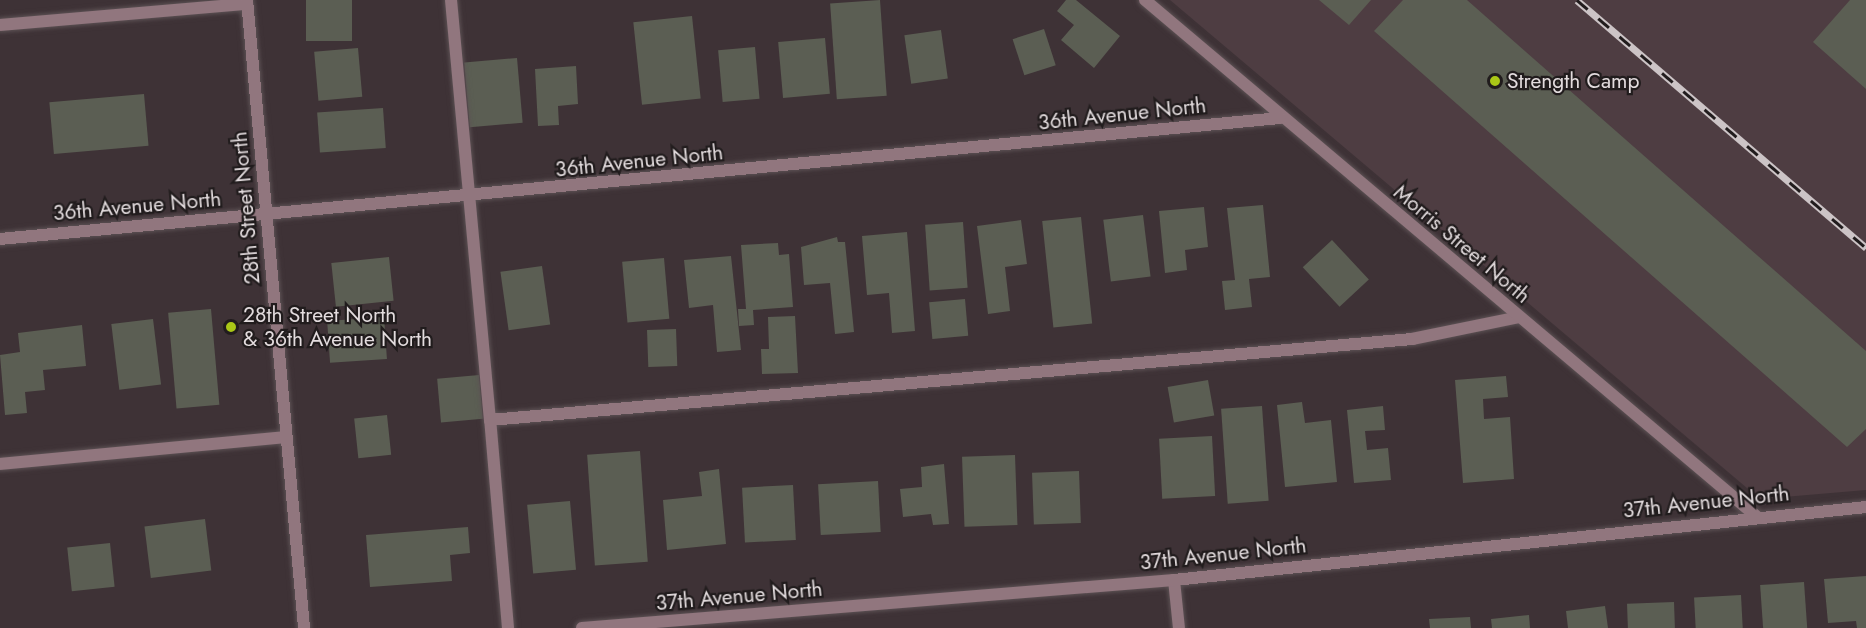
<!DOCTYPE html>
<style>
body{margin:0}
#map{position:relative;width:1866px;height:628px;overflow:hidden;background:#3e3236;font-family:Jost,sans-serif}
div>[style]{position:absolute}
.built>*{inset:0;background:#4e3d42}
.building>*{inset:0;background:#5b5e53;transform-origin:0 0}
.roads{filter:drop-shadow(0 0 2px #5c5154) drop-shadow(0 0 2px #5c5154)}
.service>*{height:12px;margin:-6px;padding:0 6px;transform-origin:6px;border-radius:6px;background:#91767e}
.minor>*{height:12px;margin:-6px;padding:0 6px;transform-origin:6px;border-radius:6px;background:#91767e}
.tertiary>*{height:12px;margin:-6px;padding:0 6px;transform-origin:6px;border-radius:6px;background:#91767e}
.rail>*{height:7px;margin-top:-3.5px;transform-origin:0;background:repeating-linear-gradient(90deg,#211c1d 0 14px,#ccc4c6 0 28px);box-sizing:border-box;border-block:2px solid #ccc4c6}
.dots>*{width:16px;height:16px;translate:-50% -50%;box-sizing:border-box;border:3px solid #211c1d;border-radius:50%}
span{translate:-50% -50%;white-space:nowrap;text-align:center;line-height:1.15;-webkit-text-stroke:4.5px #211c1d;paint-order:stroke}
.poi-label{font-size:21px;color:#e3dcde}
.left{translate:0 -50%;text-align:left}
.street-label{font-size:21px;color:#e3dcde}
</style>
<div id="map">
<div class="built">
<i style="clip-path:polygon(1170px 0,1866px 0,1866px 490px,1760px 499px)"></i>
</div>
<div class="building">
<i style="left:306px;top:0;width:46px;height:41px"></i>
<i style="left:880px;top:0;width:96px;height:50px;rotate:86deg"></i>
<i style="clip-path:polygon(1066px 0,1076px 0,1120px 36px,1094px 68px,1061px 40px,1074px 25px,1057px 11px)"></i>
<i style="clip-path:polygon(1319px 0,1371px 0,1349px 25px)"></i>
<i style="clip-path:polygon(1403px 0,1467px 0,1866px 351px,1866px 429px,1847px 447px,1374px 31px)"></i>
<i style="clip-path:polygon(1850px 0,1866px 0,1866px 89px,1813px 42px)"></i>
<i style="left:692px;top:16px;width:83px;height:59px;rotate:84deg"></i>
<i style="left:1044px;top:29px;width:38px;height:33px;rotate:72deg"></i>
<i style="left:941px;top:30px;width:49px;height:37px;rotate:82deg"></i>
<i style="left:825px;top:38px;width:56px;height:47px;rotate:85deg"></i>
<i style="left:755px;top:47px;width:52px;height:37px;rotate:85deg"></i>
<i style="left:358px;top:48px;width:49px;height:44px;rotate:85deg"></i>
<i style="left:517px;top:58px;width:65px;height:53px;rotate:85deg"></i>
<i style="clip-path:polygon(576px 66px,578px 104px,558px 106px,559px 125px,538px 126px,535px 69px)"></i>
<i style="left:144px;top:94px;width:52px;height:95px;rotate:85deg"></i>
<i style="left:383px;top:108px;width:40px;height:66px;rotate:86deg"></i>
<i style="clip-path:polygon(1263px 205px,1270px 277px,1249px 279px,1252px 307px,1225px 310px,1222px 281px,1235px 280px,1227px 208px)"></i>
<i style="clip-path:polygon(1204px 207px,1208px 247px,1185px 250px,1187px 270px,1165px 273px,1159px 211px)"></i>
<i style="left:1143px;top:215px;width:62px;height:40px;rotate:83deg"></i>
<i style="left:1081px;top:217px;width:107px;height:39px;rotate:84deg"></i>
<i style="clip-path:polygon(1021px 220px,1027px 264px,1005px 267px,1010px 311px,988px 314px,977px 226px)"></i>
<i style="left:963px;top:222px;width:66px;height:38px;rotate:86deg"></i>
<i style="clip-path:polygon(907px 232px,915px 331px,892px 333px,889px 293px,867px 295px,862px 236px)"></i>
<i style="clip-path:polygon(837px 237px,838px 242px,845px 242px,854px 332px,835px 334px,830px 283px,804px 285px,801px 247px)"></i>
<i style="left:1332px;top:240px;width:54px;height:40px;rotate:47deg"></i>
<i style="clip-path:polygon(778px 243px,779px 255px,789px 254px,793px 307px,753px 310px,754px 325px,739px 326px,738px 309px,746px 309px,741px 245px)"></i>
<i style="clip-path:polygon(731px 256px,741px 350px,717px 352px,713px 305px,689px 308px,684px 260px)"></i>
<i style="left:389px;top:257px;width:44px;height:58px;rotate:84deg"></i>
<i style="left:664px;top:258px;width:61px;height:42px;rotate:85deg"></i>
<i style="left:542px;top:266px;width:59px;height:42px;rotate:82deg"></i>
<i style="left:965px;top:299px;width:37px;height:36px;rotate:85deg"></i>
<i style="left:211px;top:309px;width:96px;height:43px;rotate:85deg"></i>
<i style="clip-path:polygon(795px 316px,798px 373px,762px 374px,761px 349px,769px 349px,768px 317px)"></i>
<i style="left:384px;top:317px;width:42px;height:57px;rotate:86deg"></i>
<i style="left:153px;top:319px;width:66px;height:42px;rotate:83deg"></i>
<i style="clip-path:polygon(82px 325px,86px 366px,43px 370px,45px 390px,25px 392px,27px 413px,5px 415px,0 355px,20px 352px,18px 333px)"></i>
<i style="left:676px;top:329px;width:37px;height:29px;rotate:88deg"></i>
<i style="left:479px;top:375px;width:44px;height:42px;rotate:85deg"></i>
<i style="clip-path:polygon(1506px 376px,1508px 397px,1483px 399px,1484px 419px,1510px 417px,1514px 479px,1463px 483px,1455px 380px)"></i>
<i style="left:1208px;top:380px;width:36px;height:41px;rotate:80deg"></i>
<i style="clip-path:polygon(1302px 402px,1305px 423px,1331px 420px,1337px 482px,1285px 487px,1277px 405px)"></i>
<i style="left:1262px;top:406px;width:95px;height:41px;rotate:86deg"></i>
<i style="clip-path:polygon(1383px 406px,1385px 430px,1365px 431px,1367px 450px,1388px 448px,1391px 480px,1354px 483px,1347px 410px)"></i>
<i style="left:387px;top:415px;width:40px;height:33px;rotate:84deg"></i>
<i style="left:1212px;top:436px;width:60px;height:53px;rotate:87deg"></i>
<i style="left:640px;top:451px;width:111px;height:53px;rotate:86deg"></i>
<i style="left:1015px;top:455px;width:70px;height:53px;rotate:88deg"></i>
<i style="clip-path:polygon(944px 464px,949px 524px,933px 525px,931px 514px,903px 517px,900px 489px,922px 487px,921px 467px)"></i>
<i style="clip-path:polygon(719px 469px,726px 544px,667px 550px,663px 500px,702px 496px,699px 472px)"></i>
<i style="left:1079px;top:471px;width:52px;height:47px;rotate:88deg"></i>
<i style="left:878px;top:481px;width:51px;height:60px;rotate:87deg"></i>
<i style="left:793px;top:485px;width:55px;height:51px;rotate:87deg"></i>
<i style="left:570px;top:501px;width:69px;height:43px;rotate:85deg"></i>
<i style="left:205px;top:519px;width:52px;height:61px;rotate:83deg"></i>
<i style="clip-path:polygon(468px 527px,470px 553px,450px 555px,452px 581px,370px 587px,366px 535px)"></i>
<i style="left:110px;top:543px;width:44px;height:43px;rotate:84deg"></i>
<i style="clip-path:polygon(1866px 576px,1866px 628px,1857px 628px,1856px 621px,1828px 623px,1824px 579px)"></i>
<i style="left:1804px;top:582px;width:46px;height:44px;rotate:86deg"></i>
<i style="left:1741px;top:595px;width:33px;height:47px;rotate:87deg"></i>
<i style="left:1674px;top:602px;width:26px;height:47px;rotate:88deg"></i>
<i style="clip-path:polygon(1605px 606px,1608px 628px,1568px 628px,1566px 611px)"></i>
<i style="clip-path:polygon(1529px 615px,1530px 628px,1492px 628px,1491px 619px)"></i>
<i style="clip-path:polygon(1470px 617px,1471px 628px,1430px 628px,1429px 619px)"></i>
</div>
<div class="roads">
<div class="service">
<i style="left:451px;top:0;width:422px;rotate:84.7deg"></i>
<i style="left:0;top:25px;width:248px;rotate:-4.9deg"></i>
<i style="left:0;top:464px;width:287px;rotate:-5.4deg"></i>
<i style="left:508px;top:628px;width:209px;rotate:-94.9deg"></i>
<i style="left:490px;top:420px;width:926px;rotate:-5.02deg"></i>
<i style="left:1412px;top:339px;width:109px;rotate:-11.6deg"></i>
</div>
<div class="minor">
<i style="left:1145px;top:0;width:800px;rotate:40.18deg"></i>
<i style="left:0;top:239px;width:1286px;rotate:-5.4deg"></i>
<i style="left:1174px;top:580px;width:48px;rotate:84.1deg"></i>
<i style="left:582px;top:628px;width:594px;rotate:-4.64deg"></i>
<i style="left:1174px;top:580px;width:696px;rotate:-6.02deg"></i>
</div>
<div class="tertiary">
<i style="left:247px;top:0;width:631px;rotate:84.81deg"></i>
</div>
</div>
<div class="rail">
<i style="left:1577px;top:0;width:381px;rotate:40.6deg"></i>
</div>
<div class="dots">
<i style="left:1495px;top:81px;background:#aac717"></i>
<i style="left:231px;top:327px;background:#aac717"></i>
</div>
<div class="poi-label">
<span class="left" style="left:1507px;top:81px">Strength Camp</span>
<span class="left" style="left:243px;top:327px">28th Street North<br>&amp; 36th Avenue North</span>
</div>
<div class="street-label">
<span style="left:1122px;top:114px;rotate:-6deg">36th Avenue North</span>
<span style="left:639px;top:161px;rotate:-6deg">36th Avenue North</span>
<span style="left:137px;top:206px;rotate:-5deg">36th Avenue North</span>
<span style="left:246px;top:208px;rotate:-95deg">28th Street North</span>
<span style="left:1462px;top:244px;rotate:40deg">Morris Street North</span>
<span style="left:1706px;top:502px;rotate:-6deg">37th Avenue North</span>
<span style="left:1223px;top:554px;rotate:-6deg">37th Avenue North</span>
<span style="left:739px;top:596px;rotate:-5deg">37th Avenue North</span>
</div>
</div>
